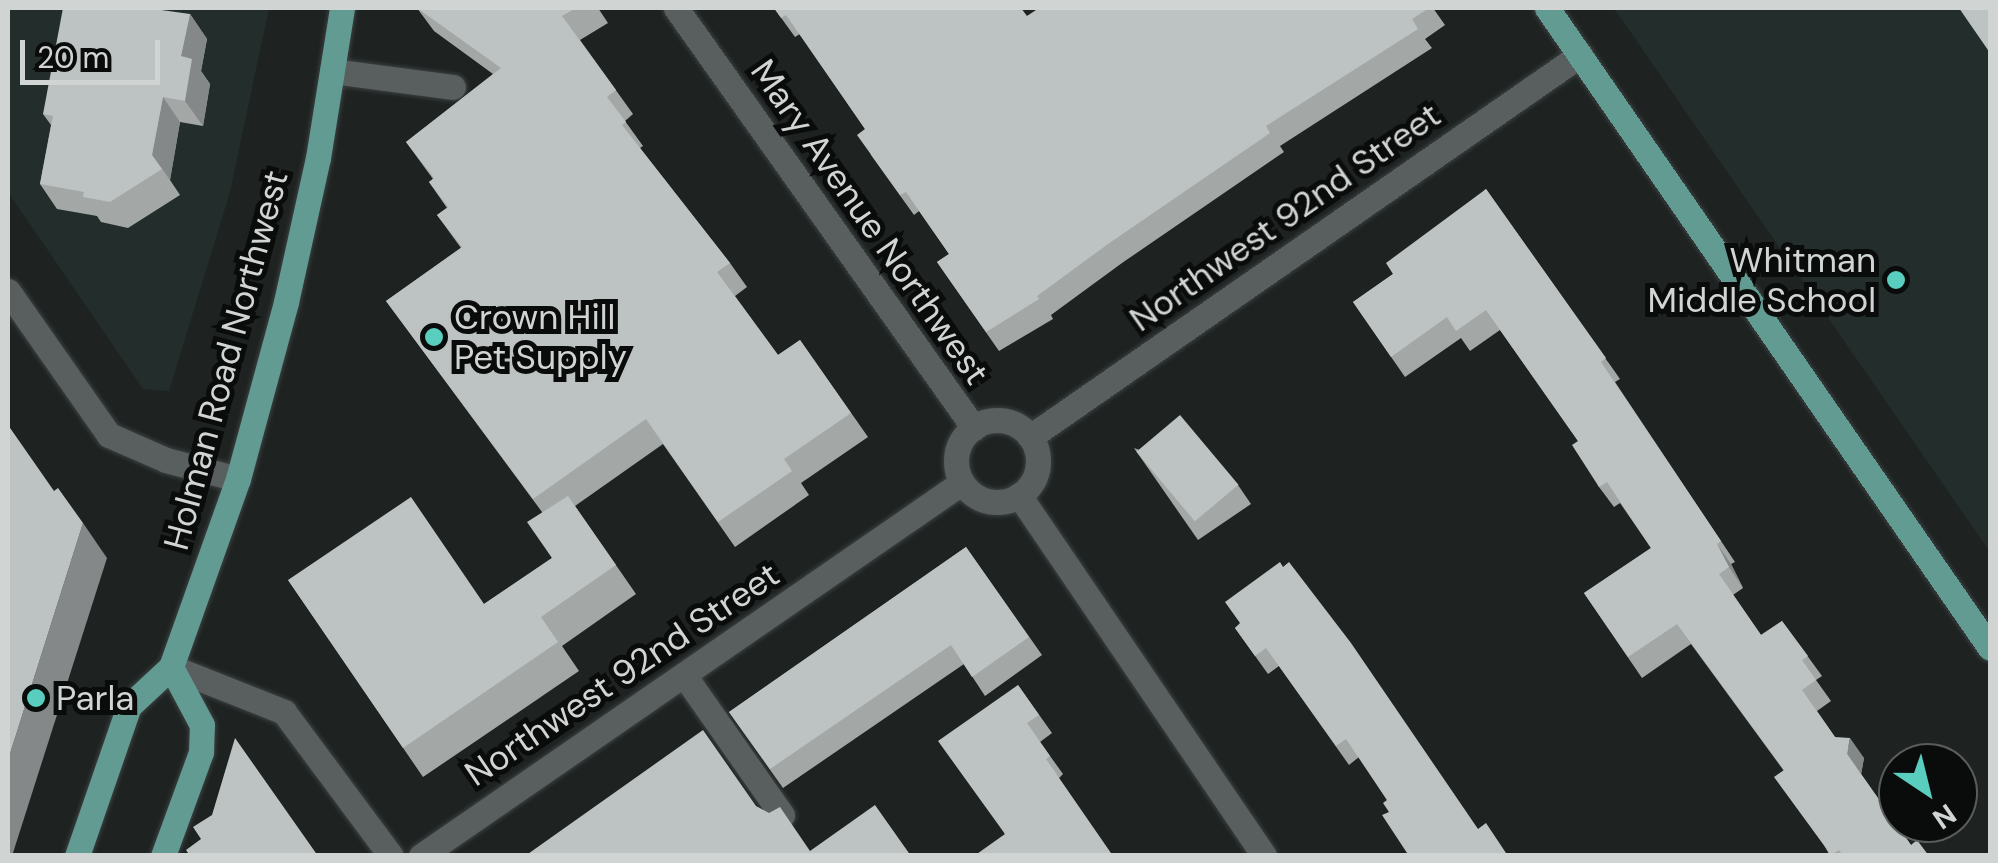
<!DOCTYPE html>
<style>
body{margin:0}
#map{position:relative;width:1998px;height:863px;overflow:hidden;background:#1e2322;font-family:"DM Sans",sans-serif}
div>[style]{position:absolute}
.built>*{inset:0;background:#232e2c}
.roads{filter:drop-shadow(0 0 2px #3c4040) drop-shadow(0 0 2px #3c4040)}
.minor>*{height:25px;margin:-12.5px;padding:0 12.5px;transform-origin:12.5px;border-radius:12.5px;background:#595f5e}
.minor>.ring{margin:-12.5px;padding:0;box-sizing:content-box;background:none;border:25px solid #595f5e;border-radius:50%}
.major>*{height:25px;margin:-12.5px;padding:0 12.5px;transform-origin:12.5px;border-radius:12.5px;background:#629b92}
.wall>*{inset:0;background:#a3a8a7}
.shaded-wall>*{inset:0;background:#848888}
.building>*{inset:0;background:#bdc3c2;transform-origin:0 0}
.dots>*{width:28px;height:28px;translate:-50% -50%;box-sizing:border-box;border:5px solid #0a0c0b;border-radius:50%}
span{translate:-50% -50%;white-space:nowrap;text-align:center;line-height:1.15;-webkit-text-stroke:10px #0a0c0b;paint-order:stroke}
.street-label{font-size:35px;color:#d0d4d3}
.poi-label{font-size:35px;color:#d0d4d3}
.right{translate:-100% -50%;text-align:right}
.left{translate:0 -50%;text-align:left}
.frame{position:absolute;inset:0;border:10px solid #d0d4d3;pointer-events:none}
.north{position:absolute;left:1878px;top:743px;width:100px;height:100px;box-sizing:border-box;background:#0a0c0b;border:2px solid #595c5b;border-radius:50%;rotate:145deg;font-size:28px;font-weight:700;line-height:40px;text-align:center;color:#d0d4d3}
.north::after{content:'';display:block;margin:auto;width:35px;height:45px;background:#59cebe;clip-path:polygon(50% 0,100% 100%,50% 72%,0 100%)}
.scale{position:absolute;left:20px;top:40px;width:140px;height:45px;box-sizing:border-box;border:5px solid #d0d4d3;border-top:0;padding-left:12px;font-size:30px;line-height:35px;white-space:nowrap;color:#d0d4d3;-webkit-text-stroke:8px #0a0c0b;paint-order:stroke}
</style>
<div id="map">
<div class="built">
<i style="clip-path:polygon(8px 8px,269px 8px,230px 192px,169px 391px,143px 389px,8px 192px)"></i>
<i style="clip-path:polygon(1614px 8px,1990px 8px,1990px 552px)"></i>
</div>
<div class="roads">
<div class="minor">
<i style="left:676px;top:8px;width:515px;rotate:54.64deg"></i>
<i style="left:332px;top:71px;width:122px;rotate:7.5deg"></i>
<i style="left:8px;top:291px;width:176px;rotate:55deg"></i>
<i style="left:109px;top:435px;width:62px;rotate:23.7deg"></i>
<i style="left:166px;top:460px;width:74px;rotate:14.8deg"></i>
<i class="ring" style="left:956px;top:420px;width:57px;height:57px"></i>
<i style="left:1030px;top:437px;width:670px;rotate:-34.78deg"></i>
<i style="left:1019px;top:495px;width:436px;rotate:55.8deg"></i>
<i style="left:171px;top:667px;width:122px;rotate:21.7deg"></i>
<i style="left:284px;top:712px;width:179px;rotate:53.4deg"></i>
<i style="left:684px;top:675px;width:171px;rotate:55deg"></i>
<i style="left:421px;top:856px;width:656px;rotate:-34.63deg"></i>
</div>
<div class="major">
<i style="left:1547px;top:8px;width:778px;rotate:55.31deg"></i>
<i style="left:77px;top:856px;width:159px;rotate:-70.9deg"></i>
<i style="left:129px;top:706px;width:57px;rotate:-42.9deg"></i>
<i style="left:171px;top:667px;width:200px;rotate:-70.4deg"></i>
<i style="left:238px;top:479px;width:183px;rotate:-74.8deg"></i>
<i style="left:286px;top:302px;width:148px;rotate:-77.5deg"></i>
<i style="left:318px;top:158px;width:152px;rotate:-80.9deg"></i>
<i style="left:163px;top:856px;width:111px;rotate:-69.9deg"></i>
<i style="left:201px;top:752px;width:27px;rotate:-88deg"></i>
<i style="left:202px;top:725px;width:66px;rotate:-118.1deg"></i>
</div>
</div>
<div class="wall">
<i style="clip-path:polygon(417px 8px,598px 8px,608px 23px,580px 40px,633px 114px,625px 121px,643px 146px,640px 148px,730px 263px,747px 287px,735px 296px,778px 355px,800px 340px,868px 437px,801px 483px,809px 495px,735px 547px,663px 444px,575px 506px,636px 594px,562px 646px,579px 671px,423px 777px,288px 580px,484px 604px,552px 558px,542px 512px,386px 301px,461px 248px,437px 215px,447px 208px,429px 182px,433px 179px,406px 142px,493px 74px,434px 31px)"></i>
<i style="clip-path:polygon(774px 8px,1027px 16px,1052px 8px,1433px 8px,1445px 25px,1425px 39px,1432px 48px,1280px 146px,1284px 152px,1122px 263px,1051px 315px,1053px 319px,999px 351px,937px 262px,949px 254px,919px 211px,914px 215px,871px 155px,865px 129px,800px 34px,795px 37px)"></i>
<i style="clip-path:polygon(190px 14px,207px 39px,201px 71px,210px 84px,203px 126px,180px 122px,170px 180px,180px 195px,128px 228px,101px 222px,97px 216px,57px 209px,40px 184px,51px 125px,43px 114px)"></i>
<i style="clip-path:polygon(1486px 189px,1620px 379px,1615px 382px,1735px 562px,1731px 564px,1743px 588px,1733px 595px,1761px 635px,1782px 621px,1822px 676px,1816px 680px,1831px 701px,1817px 711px,1835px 737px,1864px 758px,1861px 774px,1911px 845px,1929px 856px,1830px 856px,1784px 771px,1691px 644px,1642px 678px,1584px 593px,1651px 548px,1620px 503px,1614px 507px,1599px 487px,1578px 441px,1500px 330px,1470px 351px,1461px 338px,1405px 377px,1353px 302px,1393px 274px)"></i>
<i style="clip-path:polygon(1134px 448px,1238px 485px,1251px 504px,1198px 540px)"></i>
<i style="clip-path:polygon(966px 547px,1042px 655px,985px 696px,964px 664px,783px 788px,729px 712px)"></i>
<i style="clip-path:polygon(1240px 624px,1478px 829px,1509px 856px,1389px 812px,1387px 800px,1359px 757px,1349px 765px,1279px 666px,1268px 674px,1235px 628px)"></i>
<i style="clip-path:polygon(1018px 685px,1052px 733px,1040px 742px,1063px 774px,1004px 834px)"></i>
</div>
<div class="shaded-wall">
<i style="clip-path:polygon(190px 14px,207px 39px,201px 71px,210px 84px,203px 126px,185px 101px,181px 56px)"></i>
<i style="clip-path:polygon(163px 97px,180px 122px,170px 180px,152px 155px)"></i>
<i style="clip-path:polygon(83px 523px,107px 558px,12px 856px,8px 856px,8px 760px)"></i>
<i style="clip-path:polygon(1717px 544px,1731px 564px,1743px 588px,1729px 567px)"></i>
<i style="clip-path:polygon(1850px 738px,1864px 758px,1861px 775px,1847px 754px)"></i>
</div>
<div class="building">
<i style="clip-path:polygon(63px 8px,147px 8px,190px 14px,181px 56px,192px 59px,185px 101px,163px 97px,152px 155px,162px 169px,110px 202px,83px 197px,84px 192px,40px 184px,53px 116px,43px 114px)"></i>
<i style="clip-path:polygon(417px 8px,576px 8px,562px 16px,616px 90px,607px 97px,626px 122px,622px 125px,730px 263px,717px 272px,778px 355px,800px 340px,851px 413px,784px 459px,792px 471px,718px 522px,646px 419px,533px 499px,386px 301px,462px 247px,437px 215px,448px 207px,429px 182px,434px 178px,406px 142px,501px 68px)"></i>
<i style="clip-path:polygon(774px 8px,1021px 8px,1027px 16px,1039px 8px,1048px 8px,1049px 10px,1052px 8px,1429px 8px,1412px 19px,1418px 29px,1266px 126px,1270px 133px,1108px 244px,1037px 296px,1039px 299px,986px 332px,937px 262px,949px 254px,906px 192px,900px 195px,857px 135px,865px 129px,786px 15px,781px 18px)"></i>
<i style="clip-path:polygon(1959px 8px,1990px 8px,1990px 53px)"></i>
<i style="clip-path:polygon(1486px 189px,1606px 358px,1601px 362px,1721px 541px,1717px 544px,1729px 567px,1719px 574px,1761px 635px,1782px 621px,1808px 656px,1802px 660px,1816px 680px,1802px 690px,1835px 737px,1850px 738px,1847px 754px,1911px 845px,1917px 840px,1929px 856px,1843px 856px,1839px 850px,1831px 855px,1774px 777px,1784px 770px,1677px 624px,1628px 657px,1584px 593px,1651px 548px,1607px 482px,1599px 487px,1572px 445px,1578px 441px,1486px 310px,1456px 331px,1447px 317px,1391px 357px,1353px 302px,1393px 274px,1386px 263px)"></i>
<i style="left:1180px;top:415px;width:91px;height:57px;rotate:50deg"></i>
<i style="clip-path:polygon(8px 425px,54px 491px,58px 488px,83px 523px,8px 760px)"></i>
<i style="clip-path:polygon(568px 496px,616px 565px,541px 617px,558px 642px,403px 748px,288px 580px,411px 497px,484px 604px,552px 558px,527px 522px)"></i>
<i style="clip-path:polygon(966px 547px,1029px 637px,972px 677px,951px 645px,770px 769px,729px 712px)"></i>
<i style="clip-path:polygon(1280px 562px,1283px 567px,1289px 562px,1351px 643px,1478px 829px,1486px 823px,1508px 856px,1409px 856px,1382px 815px,1389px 812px,1383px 803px,1387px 800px,1346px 739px,1336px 746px,1266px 648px,1255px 656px,1235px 628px,1240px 623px,1225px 602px)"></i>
<i style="clip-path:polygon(1018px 685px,1039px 715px,1027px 723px,1050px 756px,1046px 759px,1113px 856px,974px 856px,1005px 834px,938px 741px)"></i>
<i style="clip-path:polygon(703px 730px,756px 806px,769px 813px,780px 807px,810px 851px,875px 805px,911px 856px,525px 856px)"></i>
<i style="clip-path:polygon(235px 738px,318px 856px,190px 856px,186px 850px,201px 839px,193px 827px,212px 815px)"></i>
</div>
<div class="dots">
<i style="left:1896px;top:280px;background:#59cebe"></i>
<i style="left:434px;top:337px;background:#59cebe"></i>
<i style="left:36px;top:698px;background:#59cebe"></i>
</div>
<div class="street-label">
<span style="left:1285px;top:217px;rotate:-35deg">Northwest 92nd Street</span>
<span style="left:870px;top:222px;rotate:55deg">Mary Avenue Northwest</span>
<span style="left:226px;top:360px;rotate:-75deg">Holman Road Northwest</span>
<span style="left:622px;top:674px;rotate:-34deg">Northwest 92nd Street</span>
</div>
<div class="poi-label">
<span class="right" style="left:1876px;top:280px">Whitman<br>Middle School</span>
<span class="left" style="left:454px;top:337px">Crown Hill<br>Pet Supply</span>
<span class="left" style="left:56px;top:698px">Parla</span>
</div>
<div class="frame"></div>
<div class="north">N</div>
<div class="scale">20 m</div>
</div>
